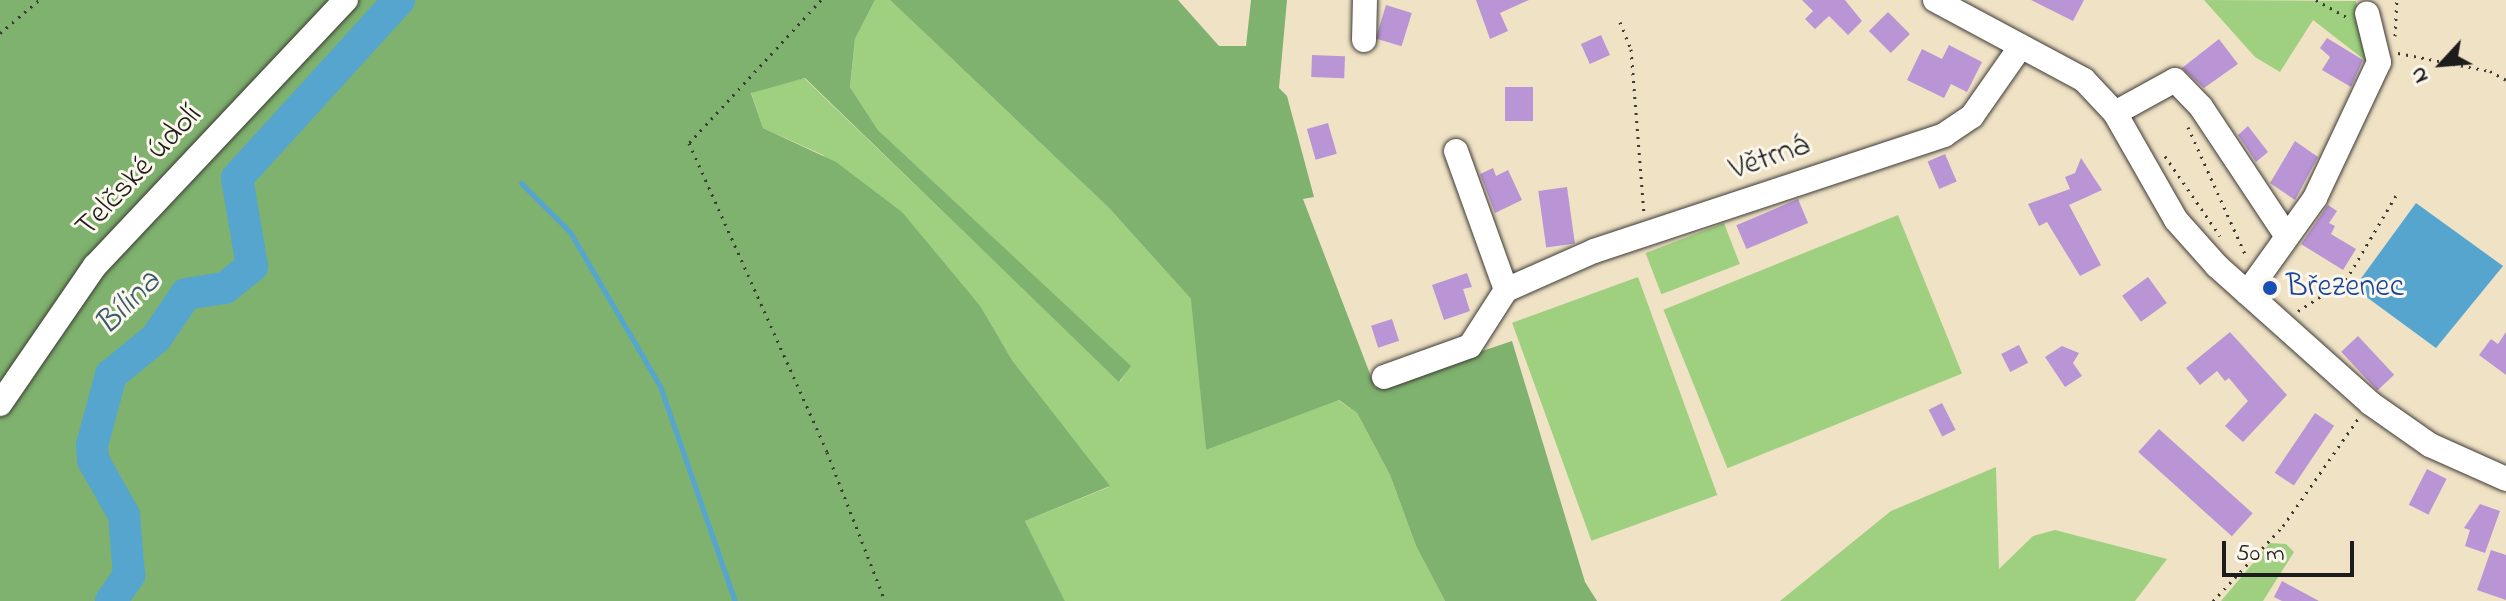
<!DOCTYPE html>
<meta charset="utf-8">
<style>
body{margin:0}
#map{position:relative;width:2506px;height:601px;overflow:hidden;background:#f0e2c5;font-family:"Indie Flower",sans-serif}
div>[style]{position:absolute}
.green>*{inset:0;background:#9fd080;transform-origin:0 0}
.forest>*{inset:0;background:#7fb26e}
.water>*{inset:0;background:#55a5cf}
.stream>*{height:5px;margin:-2.5px;padding:0 2.5px;transform-origin:2.5px;border-radius:2.5px;background:#55a5cf}
.river>*{height:32px;margin:-16px;padding:0 16px;transform-origin:16px;border-radius:16px;background:#55a5cf}
.building>*{inset:0;background:#ba95d5;transform-origin:0 0}
.path>*{height:3px;margin-top:-1.5px;transform-origin:0;background:repeating-linear-gradient(90deg,#3c3a35 0 2px,transparent 0 8px)}
.roads{filter:drop-shadow(0 0 2px #3c3a35) drop-shadow(0 0 2px #3c3a35)}
.minor>*{height:24px;margin:-12px;padding:0 12px;transform-origin:12px;border-radius:12px;background:#fff}
.dots>*{width:22px;height:22px;translate:-50% -50%;box-sizing:border-box;border:4px solid #fbf7ec;border-radius:50%}
span{translate:-50% -50%;white-space:nowrap;text-align:center;line-height:1.15;-webkit-text-stroke:6px #fbf7ec;paint-order:stroke}
.street-label{font-size:32px;color:#1c1c1c}
.transit-label{font-size:32px;color:#164399}
.left{translate:0 -50%;text-align:left}
.water-label{font-size:34px;color:#365a6d;font-style:italic}
.north{position:absolute;left:2402px;top:24px;width:80px;height:80px;-webkit-text-stroke:6px #fbf7ec;paint-order:stroke;rotate:244deg;font-size:22px;font-weight:700;line-height:32px;text-align:center;color:#1c1c1c}
.north::after{content:'';display:block;margin:auto;width:28px;height:36px;background:#1c1c1c;clip-path:polygon(50% 0,100% 100%,50% 72%,0 100%)}
.scale{position:absolute;left:2222px;top:541px;width:132px;height:36px;box-sizing:border-box;border:4px solid #1c1c1c;border-top:0;padding-left:10px;font-size:24px;line-height:28px;white-space:nowrap;color:#1c1c1c;-webkit-text-stroke:6px #fbf7ec;paint-order:stroke}
</style>
<div id="map">
<div class="green">
<i style="clip-path:polygon(875px 0,890px 0,1109px 208px,1192px 300px,1206px 450px,1338px 400px,1357px 413px,1390px 475px,1416px 546px,1445px 601px,1065px 601px,1025px 521px,1109px 487px,1012px 360px,981px 307px,823px 155px,763px 128px,751px 92px,804px 78px,1120px 382px,1130px 366px,878px 130px,850px 87px,855px 39px)"></i>
<i style="clip-path:polygon(2204px 0,2356px 1px,2371px 65px,2313px 20px,2280px 72px,2255px 57px)"></i>
<i style="left:1898px;top:215px;width:171px;height:253px;rotate:68deg"></i>
<i style="left:1724px;top:223px;width:44px;height:84px;rotate:69deg"></i>
<i style="left:1638px;top:277px;width:232px;height:134px;rotate:70deg"></i>
<i style="clip-path:polygon(1996px 467px,1999px 569px,2033px 536px,2055px 530px,2167px 559px,2135px 601px,1780px 601px,1891px 511px)"></i>
<i style="clip-path:polygon(2270px 543px,2286px 544px,2294px 552px,2263px 601px,2221px 601px)"></i>
</div>
<div class="forest">
<i style="clip-path:polygon(0 0,875px 0,855px 39px,850px 87px,878px 130px,1131px 366px,1119px 382px,805px 78px,751px 93px,763px 128px,836px 162px,902px 212px,981px 307px,1012px 360px,1110px 486px,1025px 521px,1065px 601px,0 601px)"></i>
<i style="clip-path:polygon(890px 0,1178px 0,1219px 46px,1246px 46px,1251px 0,1287px 0,1279px 88px,1287px 96px,1314px 197px,1303px 199px,1375px 387px,1512px 341px,1585px 582px,1597px 601px,1445px 601px,1416px 546px,1390px 475px,1357px 413px,1339px 400px,1206px 450px,1191px 299px,1109px 208px)"></i>
</div>
<div class="water">
<i style="clip-path:polygon(2416px 203px,2503px 266px,2436px 348px,2361px 293px,2357px 284px)"></i>
</div>
<div class="stream">
<i style="left:521px;top:183px;width:69px;rotate:45deg"></i>
<i style="left:570px;top:232px;width:178px;rotate:59.7deg"></i>
<i style="left:660px;top:386px;width:228px;rotate:70.8deg"></i>
</div>
<div class="river">
<i style="left:111px;top:601px;width:32px;rotate:-55deg"></i>
<i style="left:129px;top:575px;width:60px;rotate:-94.8deg"></i>
<i style="left:124px;top:515px;width:63px;rotate:-119.4deg"></i>
<i style="left:93px;top:460px;width:15px;rotate:-94deg"></i>
<i style="left:92px;top:445px;width:73px;rotate:-74.8deg"></i>
<i style="left:111px;top:375px;width:58px;rotate:-39.4deg"></i>
<i style="left:156px;top:338px;width:53px;rotate:-55.7deg"></i>
<i style="left:186px;top:294px;width:39px;rotate:-9deg"></i>
<i style="left:225px;top:288px;width:35px;rotate:-39deg"></i>
<i style="left:252px;top:266px;width:89px;rotate:-99.7deg"></i>
<i style="left:237px;top:178px;width:241px;rotate:-47.7deg"></i>
</div>
<div class="building">
<i style="clip-path:polygon(1476px 0,1529px 0,1500px 13px,1508px 31px,1490px 39px)"></i>
<i style="clip-path:polygon(1802px 0,1845px 0,1862px 21px,1848px 35px,1829px 16px,1815px 29px,1805px 19px,1813px 11px)"></i>
<i style="clip-path:polygon(2031px 0,2084px 0,2073px 21px)"></i>
<i style="left:1386px;top:5px;width:27px;height:35px;rotate:17deg"></i>
<i style="left:1888px;top:12px;width:31px;height:27px;rotate:45deg"></i>
<i style="left:1601px;top:35px;width:22px;height:22px;rotate:66deg"></i>
<i style="clip-path:polygon(2327px 38px,2363px 60px,2351px 87px,2322px 70px,2330px 57px,2320px 48px)"></i>
<i style="clip-path:polygon(2219px 39px,2238px 64px,2204px 88px,2182px 68px)"></i>
<i style="clip-path:polygon(1949px 45px,1982px 62px,1967px 92px,1951px 84px,1944px 98px,1907px 80px,1922px 49px,1942px 59px)"></i>
<i style="left:1312px;top:55px;width:33px;height:22px;rotate:2deg"></i>
<i style="left:1505px;top:87px;width:28px;height:34px"></i>
<i style="left:1328px;top:123px;width:32px;height:22px;rotate:74deg"></i>
<i style="clip-path:polygon(2248px 126px,2268px 152px,2256px 162px,2238px 135px)"></i>
<i style="clip-path:polygon(2295px 141px,2318px 157px,2295px 200px,2270px 183px)"></i>
<i style="left:1945px;top:154px;width:30px;height:19px;rotate:67deg"></i>
<i style="clip-path:polygon(2081px 158px,2102px 190px,2069px 205px,2101px 265px,2080px 276px,2047px 222px,2039px 226px,2028px 204px,2070px 189px,2065px 177px,2075px 173px)"></i>
<i style="clip-path:polygon(1493px 168px,1496px 176px,1508px 170px,1522px 200px,1495px 213px,1480px 174px)"></i>
<i style="left:1567px;top:187px;width:57px;height:29px;rotate:82deg"></i>
<i style="left:1798px;top:199px;width:26px;height:67px;rotate:67deg"></i>
<i style="clip-path:polygon(2328px 205px,2337px 211px,2329px 223px,2335px 226px,2331px 234px,2356px 249px,2343px 270px,2301px 244px)"></i>
<i style="clip-path:polygon(1467px 273px,1472px 287px,1463px 289px,1470px 311px,1444px 320px,1432px 285px)"></i>
<i style="left:2148px;top:277px;width:32px;height:32px;rotate:54deg"></i>
<i style="left:1392px;top:319px;width:23px;height:22px;rotate:72deg"></i>
<i style="clip-path:polygon(2230px 332px,2287px 395px,2243px 442px,2225px 426px,2248px 401px,2229px 378px,2225px 381px,2217px 371px,2200px 385px,2186px 368px)"></i>
<i style="clip-path:polygon(2506px 332px,2506px 375px,2479px 355px,2491px 339px,2498px 344px)"></i>
<i style="left:2358px;top:336px;width:53px;height:23px;rotate:47deg"></i>
<i style="left:2019px;top:345px;width:20px;height:20px;rotate:63deg"></i>
<i style="clip-path:polygon(2062px 346px,2079px 353px,2073px 363px,2082px 376px,2065px 387px,2045px 357px)"></i>
<i style="left:1942px;top:403px;width:30px;height:15px;rotate:63deg"></i>
<i style="left:2315px;top:413px;width:23px;height:72px;rotate:34deg"></i>
<i style="left:2159px;top:429px;width:126px;height:31px;rotate:42deg"></i>
<i style="left:2427px;top:469px;width:22px;height:40px;rotate:27deg"></i>
<i style="clip-path:polygon(2480px 504px,2500px 511px,2485px 553px,2465px 546px,2470px 530px,2464px 528px)"></i>
<i style="clip-path:polygon(2491px 550px,2506px 555px,2506px 600px,2477px 590px)"></i>
<i style="clip-path:polygon(2282px 581px,2319px 601px,2282px 601px,2274px 597px)"></i>
</div>
<div class="path">
<i style="left:821px;top:0;width:195px;rotate:132.7deg"></i>
<i style="left:689px;top:143px;width:338px;rotate:65.9deg"></i>
<i style="left:827px;top:452px;width:160px;rotate:68.7deg"></i>
<i style="left:2316px;top:0;width:35px;rotate:29deg"></i>
<i style="left:1620px;top:22px;width:29px;rotate:68deg"></i>
<i style="left:1631px;top:49px;width:165px;rotate:85.5deg"></i>
<i style="left:0;top:33px;width:51px;rotate:-40.2deg"></i>
<i style="left:2395px;top:36px;width:36px;rotate:-87deg"></i>
<i style="left:2398px;top:53px;width:94px;rotate:11.1deg"></i>
<i style="left:2490px;top:71px;width:18px;rotate:29deg"></i>
<i style="left:2188px;top:127px;width:144px;rotate:65.8deg"></i>
<i style="left:2165px;top:156px;width:97px;rotate:55.5deg"></i>
<i style="left:2298px;top:311px;width:57px;rotate:-32.9deg"></i>
<i style="left:2346px;top:280px;width:102px;rotate:-59.4deg"></i>
<i style="left:2213px;top:601px;width:103px;rotate:-47deg"></i>
<i style="left:2283px;top:526px;width:131px;rotate:-55deg"></i>
</div>
<div class="roads">
<div class="minor">
<i style="left:1935px;top:0;width:169px;rotate:28.2deg"></i>
<i style="left:2084px;top:80px;width:45px;rotate:46.8deg"></i>
<i style="left:2115px;top:113px;width:123px;rotate:60.3deg"></i>
<i style="left:2176px;top:220px;width:62px;rotate:48.3deg"></i>
<i style="left:2217px;top:266px;width:205px;rotate:41.8deg"></i>
<i style="left:2370px;top:403px;width:73px;rotate:35deg"></i>
<i style="left:2430px;top:445px;width:83px;rotate:24.1deg"></i>
<i style="left:1364px;top:40px;width:40px;rotate:-88.6deg"></i>
<i style="left:2115px;top:113px;width:68px;rotate:-28.8deg"></i>
<i style="left:2175px;top:80px;width:37px;rotate:46deg"></i>
<i style="left:2201px;top:107px;width:154px;rotate:56.4deg"></i>
<i style="left:1456px;top:151px;width:148px;rotate:70.2deg"></i>
<i style="left:1506px;top:290px;width:96px;rotate:-23.9deg"></i>
<i style="left:1594px;top:251px;width:369px;rotate:-18.3deg"></i>
<i style="left:1944px;top:135px;width:34px;rotate:-34deg"></i>
<i style="left:1972px;top:116px;width:85px;rotate:-55deg"></i>
<i style="left:2247px;top:293px;width:117px;rotate:-54.4deg"></i>
<i style="left:2315px;top:198px;width:150px;rotate:-64.8deg"></i>
<i style="left:2379px;top:62px;width:50px;rotate:-103.8deg"></i>
<i style="left:1384px;top:377px;width:91px;rotate:-19.8deg"></i>
<i style="left:1470px;top:346px;width:67px;rotate:-57.3deg"></i>
<i style="left:0;top:404px;width:168px;rotate:-55.5deg"></i>
<i style="left:95px;top:266px;width:366px;rotate:-46.7deg"></i>
</div>
</div>
<div class="dots">
<i style="left:2270px;top:288px;background:#1a4fb4"></i>
</div>
<div class="street-label">
<span style="left:1770px;top:159px;rotate:-19deg">Větrná</span>
<span style="left:140px;top:172px;rotate:-47deg">Telčské údolí</span>
</div>
<div class="transit-label">
<span class="left" style="left:2286px;top:288px">Březenec</span>
</div>
<div class="water-label">
<span style="left:129px;top:304px;rotate:-45deg">Bílina</span>
</div>
<div class="north">N</div>
<div class="scale">50 m</div>
</div>
